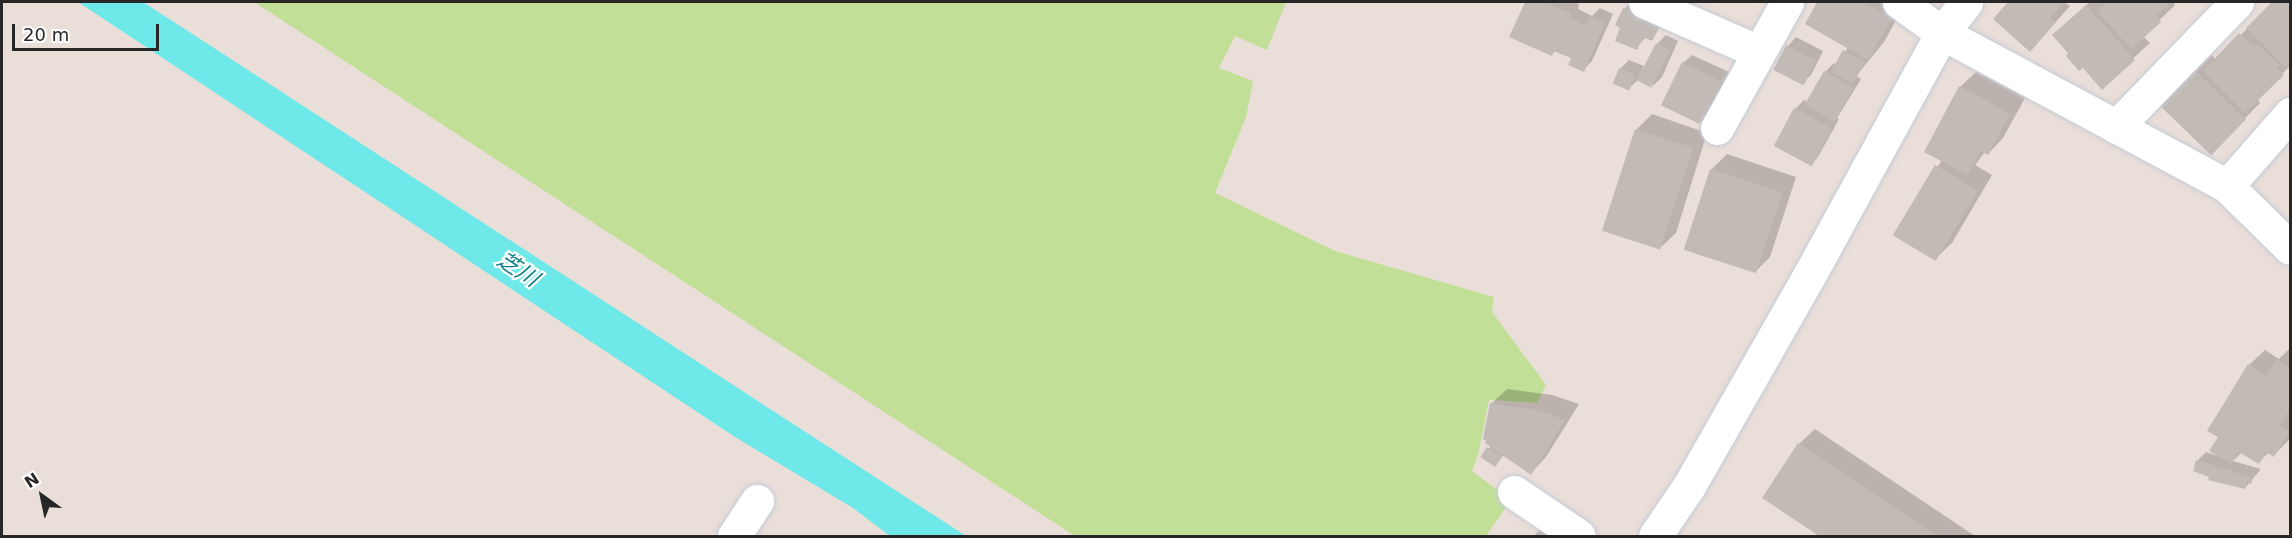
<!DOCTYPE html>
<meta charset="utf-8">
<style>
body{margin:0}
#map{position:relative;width:2292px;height:538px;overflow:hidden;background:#eaded9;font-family:"DejaVu Sans","Noto Sans JP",sans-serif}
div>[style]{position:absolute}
.green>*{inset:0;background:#c2df97}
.water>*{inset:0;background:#6fe8e9}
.shadow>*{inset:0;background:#0003}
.building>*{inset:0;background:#c2bab5;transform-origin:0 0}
.roads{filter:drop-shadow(0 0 2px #c5ccd5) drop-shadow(0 0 2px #c5ccd5)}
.minor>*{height:33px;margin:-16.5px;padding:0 16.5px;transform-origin:16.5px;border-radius:16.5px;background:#fff}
span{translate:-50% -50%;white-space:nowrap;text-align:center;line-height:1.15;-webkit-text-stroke:4.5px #fff;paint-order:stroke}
.water-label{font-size:22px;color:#12808a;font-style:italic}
.frame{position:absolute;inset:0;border:3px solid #272727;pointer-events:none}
.north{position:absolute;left:12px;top:466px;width:60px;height:60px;-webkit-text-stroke:4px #fff;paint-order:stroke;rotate:327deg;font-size:16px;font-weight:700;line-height:24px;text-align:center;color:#272727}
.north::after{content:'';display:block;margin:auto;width:21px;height:27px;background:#272727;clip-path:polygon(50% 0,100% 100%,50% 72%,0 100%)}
.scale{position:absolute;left:12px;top:24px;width:147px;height:27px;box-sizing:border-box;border:3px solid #272727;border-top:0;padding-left:8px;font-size:18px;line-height:21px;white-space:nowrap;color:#272727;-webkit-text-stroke:4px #fff;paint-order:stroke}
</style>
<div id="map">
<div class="green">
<i style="clip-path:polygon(254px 2px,1286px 2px,1267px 50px,1235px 36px,1219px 68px,1253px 81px,1246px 117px,1215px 193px,1335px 251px,1494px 297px,1492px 312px,1546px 385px,1537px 403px,1489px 400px,1479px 451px,1472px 471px,1511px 500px,1486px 536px,1075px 536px)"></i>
</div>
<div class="water">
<i style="clip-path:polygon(78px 2px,143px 2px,966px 536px,890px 536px,853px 508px,735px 437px)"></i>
</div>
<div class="shadow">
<i style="clip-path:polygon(1526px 2px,1573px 2px,1579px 4px,1578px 9px,1592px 16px,1600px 8px,1613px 14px,1592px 61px,1583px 70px,1573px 57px,1556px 50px,1552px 54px,1511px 36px)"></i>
<i style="clip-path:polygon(1632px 2px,1667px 17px,1652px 39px,1646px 37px,1636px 48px,1622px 27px,1624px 9px)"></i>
<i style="clip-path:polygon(1819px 2px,1906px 2px,1884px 42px,1856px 76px,1861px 79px,1837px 118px,1839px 119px,1818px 157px,1810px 166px,1795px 109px,1804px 100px,1807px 102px,1825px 72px,1834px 63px,1837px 65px,1848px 47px,1807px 24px)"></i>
<i style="clip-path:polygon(2010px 2px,2064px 2px,2070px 6px,2045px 34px,1995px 19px)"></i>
<i style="clip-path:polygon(2090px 2px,2173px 2px,2175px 5px,2143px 36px,2150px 43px,2102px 87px,2054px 35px)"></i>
<i style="clip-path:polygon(2274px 2px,2290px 2px,2290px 66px,2257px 99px,2260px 103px,2210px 154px,2161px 105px,2212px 55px,2216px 60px)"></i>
<i style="clip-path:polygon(1666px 35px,1678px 41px,1662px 77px,1653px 86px,1657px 44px)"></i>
<i style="clip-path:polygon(1796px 37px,1823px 51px,1811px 75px,1802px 83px,1788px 46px)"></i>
<i style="clip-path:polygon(1692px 55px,1729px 72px,1711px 112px,1701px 122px,1683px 63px)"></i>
<i style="clip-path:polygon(1629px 60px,1644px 66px,1637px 81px,1628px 89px,1620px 69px)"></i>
<i style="clip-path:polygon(1976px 72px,2025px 98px,2003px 138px,1988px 154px,1985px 152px,1975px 165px,1992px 175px,1952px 243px,1936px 258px,1895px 235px,1942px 160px,1960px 87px)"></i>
<i style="clip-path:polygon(1652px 114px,1707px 133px,1676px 233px,1660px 248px,1636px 130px)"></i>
<i style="clip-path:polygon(1727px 154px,1796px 177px,1770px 257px,1755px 272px,1711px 170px)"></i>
<i style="clip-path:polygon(2290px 348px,2289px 440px,2274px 455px,2269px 452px,2259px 462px,2242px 452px,2233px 461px,2261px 469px,2245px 488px,2211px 476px,2197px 461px,2206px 452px,2220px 457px,2220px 437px,2249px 365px,2265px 350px,2279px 359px)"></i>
<i style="clip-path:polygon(1507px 389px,1552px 395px,1579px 404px,1546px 457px,1531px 473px,1504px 455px,1495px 464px,1482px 457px,1491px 446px,1491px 404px)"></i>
<i style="clip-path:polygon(1815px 429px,1975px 536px,1822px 536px,1764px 497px,1799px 444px)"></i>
<i style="clip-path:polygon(1553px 516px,1583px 536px,1534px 536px)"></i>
</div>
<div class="building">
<i style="clip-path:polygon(1525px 2px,1545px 2px,1571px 13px,1570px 18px,1586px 26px,1590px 16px,1605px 23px,1584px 72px,1568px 65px,1571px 58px,1554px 51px,1552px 56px,1509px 37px)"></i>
<i style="clip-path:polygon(1817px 2px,1862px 2px,1892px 18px,1868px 60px,1805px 24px)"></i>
<i style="clip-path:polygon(2008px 2px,2064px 2px,2050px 18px,2056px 22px,2030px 52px,1993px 19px)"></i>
<i style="clip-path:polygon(2103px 2px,2166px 2px,2169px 5px,2156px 16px,2161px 22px,2131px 49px,2097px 11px,2105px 4px)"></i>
<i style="clip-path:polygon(2272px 2px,2290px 2px,2290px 63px,2286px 67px,2246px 28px)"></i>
<i style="clip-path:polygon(2086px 5px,2135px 60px,2102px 90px,2083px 68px,2079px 71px,2066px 56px,2068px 53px,2052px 35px)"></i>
<i style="clip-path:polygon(1623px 8px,1660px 26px,1652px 41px,1643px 37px,1637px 50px,1615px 41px,1620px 28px,1615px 25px)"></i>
<i style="clip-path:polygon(2239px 33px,2255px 48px,2258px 44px,2280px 65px,2276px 68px,2284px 75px,2245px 113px,2203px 71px)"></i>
<i style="left:1656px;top:43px;width:16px;height:42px;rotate:27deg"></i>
<i style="left:1786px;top:45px;width:34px;height:28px;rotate:27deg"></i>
<i style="left:1843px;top:50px;width:25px;height:25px;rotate:29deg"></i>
<i style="left:1682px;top:62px;width:43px;height:48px;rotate:26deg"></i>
<i style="left:1619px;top:68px;width:18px;height:17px;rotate:22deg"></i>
<i style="left:2195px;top:70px;width:71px;height:50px;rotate:44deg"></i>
<i style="left:1824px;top:71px;width:34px;height:39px;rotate:30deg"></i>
<i style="clip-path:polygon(1959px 86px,2010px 114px,1988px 155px,1981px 151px,1967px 175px,1924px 152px)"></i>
<i style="left:1794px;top:108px;width:43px;height:43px;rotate:28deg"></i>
<i style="left:1635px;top:129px;width:61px;height:107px;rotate:18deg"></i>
<i style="left:1935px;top:165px;width:50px;height:82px;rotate:31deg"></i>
<i style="left:1710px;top:169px;width:76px;height:85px;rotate:18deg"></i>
<i style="clip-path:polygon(2277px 359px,2290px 368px,2290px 408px,2280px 426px,2289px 432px,2274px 457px,2266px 452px,2259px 464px,2239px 452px,2231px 464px,2209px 451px,2218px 437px,2207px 431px,2248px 364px,2266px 376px)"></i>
<i style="clip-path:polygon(1490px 403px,1536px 410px,1565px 420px,1531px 475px,1485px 443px,1486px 441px,1483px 439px)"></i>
<i style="clip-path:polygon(1798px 443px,1937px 536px,1819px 536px,1762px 498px)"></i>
<i style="left:1487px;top:447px;width:18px;height:12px;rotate:34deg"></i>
<i style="clip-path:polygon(2196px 460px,2253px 478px,2251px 484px,2247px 482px,2245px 489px,2208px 480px,2209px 477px,2193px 471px)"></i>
</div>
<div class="roads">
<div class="minor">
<i style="left:1645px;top:2px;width:124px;rotate:23.7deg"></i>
<i style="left:1899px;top:2px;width:53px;rotate:35.8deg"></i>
<i style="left:1942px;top:33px;width:323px;rotate:28.2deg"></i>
<i style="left:2227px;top:186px;width:88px;rotate:44.5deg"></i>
<i style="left:2116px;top:127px;width:174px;rotate:-45.9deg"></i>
<i style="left:1717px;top:128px;width:144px;rotate:-60.9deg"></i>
<i style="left:2227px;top:186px;width:96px;rotate:-48.8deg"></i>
<i style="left:1514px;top:492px;width:78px;rotate:34.1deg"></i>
<i style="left:734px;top:536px;width:42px;rotate:-56.7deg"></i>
<i style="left:1655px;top:536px;width:60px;rotate:-55.8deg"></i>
<i style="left:1689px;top:486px;width:244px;rotate:-60.3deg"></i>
<i style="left:1810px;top:274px;width:275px;rotate:-61.3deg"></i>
<i style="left:1942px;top:33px;width:39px;rotate:-52deg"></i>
</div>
</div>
<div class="water-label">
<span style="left:518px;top:269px;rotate:33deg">芝川</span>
</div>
<div class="frame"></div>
<div class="north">N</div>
<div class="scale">20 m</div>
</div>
